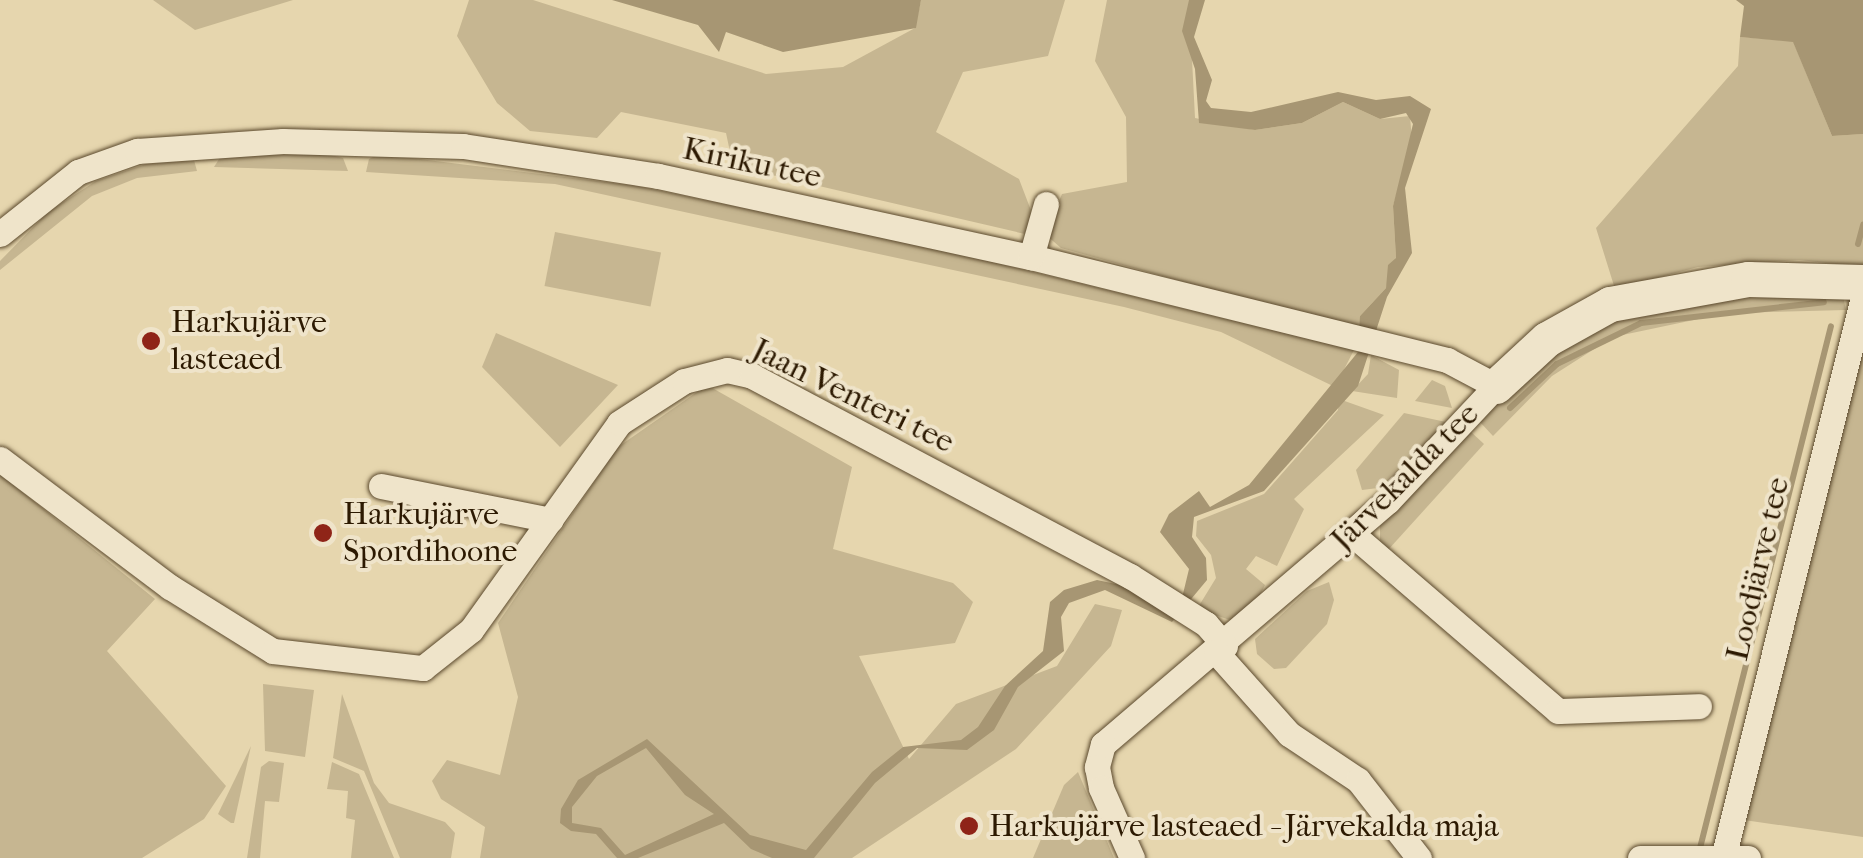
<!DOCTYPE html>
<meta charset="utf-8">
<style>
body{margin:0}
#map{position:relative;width:1863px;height:858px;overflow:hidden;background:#e6d6ae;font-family:"IM FELL French Canon",serif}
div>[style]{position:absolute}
.green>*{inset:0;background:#c6b691;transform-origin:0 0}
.water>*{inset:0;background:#a79673}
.stream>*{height:6px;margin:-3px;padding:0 3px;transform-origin:3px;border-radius:3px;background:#a79673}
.roads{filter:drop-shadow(0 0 2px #5a482c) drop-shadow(0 0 2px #5a482c)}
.street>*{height:25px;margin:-12.5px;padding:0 12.5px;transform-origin:12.5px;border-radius:12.5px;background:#efe4ca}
.secondary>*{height:35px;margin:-17.5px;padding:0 17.5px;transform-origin:17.5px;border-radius:17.5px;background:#efe4ca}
.dots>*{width:28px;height:28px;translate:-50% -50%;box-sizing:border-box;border:5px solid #efe4ca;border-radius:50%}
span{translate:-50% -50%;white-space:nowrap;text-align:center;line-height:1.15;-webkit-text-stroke:8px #efe4ca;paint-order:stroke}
.street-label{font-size:32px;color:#2c1901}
.poi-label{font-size:32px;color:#2c1901}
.left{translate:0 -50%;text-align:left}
</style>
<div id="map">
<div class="green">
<i style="clip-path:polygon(153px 0,293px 0,195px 30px)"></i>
<i style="clip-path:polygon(469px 0,533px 0,766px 74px,843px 67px,915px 28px,921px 0,1065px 0,1048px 56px,963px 72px,936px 132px,1019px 179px,1032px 213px,1025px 234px,733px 166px,726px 133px,621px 112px,597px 138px,530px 131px,497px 103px,457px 36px)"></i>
<i style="clip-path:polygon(1107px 0,1189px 0,1195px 118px,1255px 130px,1302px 123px,1343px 102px,1380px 119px,1410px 116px,1412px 141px,1393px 206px,1396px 258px,1386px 288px,1360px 316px,1362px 331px,1061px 248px,1045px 234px,1062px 194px,1127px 182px,1126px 117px,1095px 61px)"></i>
<i style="clip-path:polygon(1740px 37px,1793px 41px,1832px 136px,1863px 134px,1863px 267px,1799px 260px,1698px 267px,1615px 289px,1596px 228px,1738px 66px)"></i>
<i style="clip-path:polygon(327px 154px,343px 158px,348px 171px,214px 167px,221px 156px)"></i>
<i style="clip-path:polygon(379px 154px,637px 186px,926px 246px,1354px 350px,1335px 387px,1221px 332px,1124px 307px,555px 184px,366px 172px,369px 159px)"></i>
<i style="clip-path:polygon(194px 160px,197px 171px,137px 178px,92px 196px,0 270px,0 261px,48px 212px,96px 181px,146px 164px)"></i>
<i style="left:555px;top:232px;width:108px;height:55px;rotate:11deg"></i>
<i style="clip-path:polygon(1715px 295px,1843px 296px,1846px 310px,1727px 313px,1613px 337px,1552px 376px,1493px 436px,1479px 421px,1521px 375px,1606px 321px)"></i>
<i style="clip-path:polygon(496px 333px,618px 385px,560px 447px,482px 367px)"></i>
<i style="clip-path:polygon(1863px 350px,1863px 837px,1744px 820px)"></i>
<i style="clip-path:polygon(1371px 355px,1399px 370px,1397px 398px,1352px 391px,1368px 374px)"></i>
<i style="clip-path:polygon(1432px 380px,1445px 386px,1452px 408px,1415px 401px)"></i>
<i style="clip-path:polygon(707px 385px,852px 467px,833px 549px,953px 583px,973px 602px,955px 643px,859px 656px,909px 759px,956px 704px,1057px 666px,1095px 604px,1122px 610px,1111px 646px,1016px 749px,852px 858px,480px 858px,485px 827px,441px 799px,432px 781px,447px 760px,500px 775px,518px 697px,498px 623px,618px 447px)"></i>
<i style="clip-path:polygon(1339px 399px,1384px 415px,1294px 499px,1304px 509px,1277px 566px,1256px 556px,1246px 569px,1265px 585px,1260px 595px,1233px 621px,1197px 609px,1216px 578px,1211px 555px,1196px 536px,1197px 521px,1264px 494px,1338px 410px)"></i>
<i style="clip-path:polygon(1404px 413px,1446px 422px,1386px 487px,1362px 490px,1356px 470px)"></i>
<i style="clip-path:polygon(1470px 431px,1484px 444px,1388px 550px,1380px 541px,1380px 526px)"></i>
<i style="clip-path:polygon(0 474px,155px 599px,107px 651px,226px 786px,204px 819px,142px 858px,0 858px)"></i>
<i style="clip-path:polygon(1329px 582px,1334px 600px,1327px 624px,1286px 668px,1274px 669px,1257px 654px,1255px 639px,1307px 591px)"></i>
<i style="clip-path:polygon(263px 684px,314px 690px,305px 757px,265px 751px)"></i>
<i style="clip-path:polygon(342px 694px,374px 783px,389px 803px,445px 822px,455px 833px,451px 858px,400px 858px,364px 771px,333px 758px)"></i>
<i style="clip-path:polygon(251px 746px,234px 823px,231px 823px,218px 814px)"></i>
<i style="clip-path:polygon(269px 761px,284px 763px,279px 802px,265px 801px,260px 858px,247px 858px,261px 767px)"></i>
<i style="clip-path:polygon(332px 762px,359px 774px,394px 858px,351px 858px,355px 820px,346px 818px,348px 791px,327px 789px)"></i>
<i style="clip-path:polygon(1078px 772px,1114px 858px,1033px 858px,1064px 785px)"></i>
</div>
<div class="water">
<i style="clip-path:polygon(612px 0,921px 0,916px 28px,783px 52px,726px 32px,719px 52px,698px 25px)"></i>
<i style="clip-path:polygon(evenodd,1189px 0,1205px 0,1194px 37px,1212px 80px,1206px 101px,1211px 108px,1251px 112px,1338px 92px,1376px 100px,1410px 96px,1431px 109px,1405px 188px,1412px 253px,1387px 297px,1358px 386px,1264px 491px,1194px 517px,1192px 537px,1206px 558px,1207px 580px,1172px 622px,1105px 590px,1069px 603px,1061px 617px,1064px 651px,1018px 687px,994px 730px,967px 750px,917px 748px,875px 783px,814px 858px,772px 858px,751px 849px,724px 823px,638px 858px,617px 858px,596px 834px,571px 831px,560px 823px,561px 809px,578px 780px,647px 739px,750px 835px,806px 850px,872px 772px,903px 747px,961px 740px,978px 727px,1005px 686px,1043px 651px,1050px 602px,1064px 590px,1097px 580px,1182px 598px,1189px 569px,1160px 532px,1169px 514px,1199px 491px,1210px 507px,1249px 485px,1358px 352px,1360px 316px,1386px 288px,1388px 265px,1396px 258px,1393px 206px,1413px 124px,1406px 113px,1380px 119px,1343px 102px,1302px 123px,1255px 130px,1199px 123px,1195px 69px,1182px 31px,1189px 0,646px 748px,685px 795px,714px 814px,625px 855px,601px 828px,572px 823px,572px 807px,597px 776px,646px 748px)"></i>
<i style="clip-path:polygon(1736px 0,1863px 0,1863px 134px,1832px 136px,1793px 42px,1740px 37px,1744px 6px)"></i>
</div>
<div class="stream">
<i style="left:1858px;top:244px;width:20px;rotate:-75deg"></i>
<i style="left:1510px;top:408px;width:64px;rotate:-43.1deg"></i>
<i style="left:1557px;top:364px;width:93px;rotate:-26deg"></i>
<i style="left:1641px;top:323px;width:184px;rotate:-6.5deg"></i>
<i style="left:1699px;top:852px;width:542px;rotate:-75.91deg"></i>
</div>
<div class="roads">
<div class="street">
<i style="left:0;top:234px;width:100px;rotate:-38.5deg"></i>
<i style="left:78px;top:172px;width:63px;rotate:-19.6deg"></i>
<i style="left:137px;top:151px;width:146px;rotate:-3.9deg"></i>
<i style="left:283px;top:141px;width:180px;rotate:1.6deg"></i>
<i style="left:463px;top:146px;width:197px;rotate:8.7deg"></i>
<i style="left:658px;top:176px;width:382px;rotate:12.3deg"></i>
<i style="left:1031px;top:257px;width:429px;rotate:13.9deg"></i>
<i style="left:1447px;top:360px;width:55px;rotate:28deg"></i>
<i style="left:1496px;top:386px;width:158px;rotate:133.2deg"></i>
<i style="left:1388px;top:501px;width:375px;rotate:139.5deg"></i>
<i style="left:1103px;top:744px;width:24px;rotate:105deg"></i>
<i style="left:1097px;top:767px;width:21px;rotate:79deg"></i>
<i style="left:1101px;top:788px;width:77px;rotate:66.1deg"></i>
<i style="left:1031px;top:257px;width:55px;rotate:-74.2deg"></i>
<i style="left:0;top:459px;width:213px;rotate:37deg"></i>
<i style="left:170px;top:587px;width:121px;rotate:31.9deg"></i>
<i style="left:273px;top:651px;width:151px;rotate:6.5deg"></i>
<i style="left:423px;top:668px;width:61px;rotate:-38.4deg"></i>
<i style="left:471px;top:630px;width:254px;rotate:-54.4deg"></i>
<i style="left:619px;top:423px;width:77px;rotate:-32.9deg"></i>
<i style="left:684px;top:381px;width:44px;rotate:-14.3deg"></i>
<i style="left:727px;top:370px;width:26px;rotate:13deg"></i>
<i style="left:752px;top:376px;width:428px;rotate:27.9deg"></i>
<i style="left:1130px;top:576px;width:90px;rotate:32.3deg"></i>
<i style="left:1206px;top:624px;width:29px;rotate:49deg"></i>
<i style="left:381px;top:486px;width:173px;rotate:11.3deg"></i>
<i style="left:1351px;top:533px;width:273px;rotate:40.7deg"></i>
<i style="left:1558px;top:711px;width:141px;rotate:-2deg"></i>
<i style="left:1216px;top:652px;width:110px;rotate:48.3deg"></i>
<i style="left:1289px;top:734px;width:83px;rotate:33.7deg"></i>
<i style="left:1358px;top:780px;width:99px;rotate:52deg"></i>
<i style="left:1640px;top:858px;width:108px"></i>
<i style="left:1723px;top:858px;width:578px;rotate:-75.99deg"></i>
</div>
<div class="secondary">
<i style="left:1496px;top:386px;width:69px;rotate:-42.7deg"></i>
<i style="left:1547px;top:339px;width:72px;rotate:-29.1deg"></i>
<i style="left:1610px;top:304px;width:140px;rotate:-10.3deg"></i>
<i style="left:1748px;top:279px;width:115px;rotate:1.5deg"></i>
</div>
</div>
<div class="dots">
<i style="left:151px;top:341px;background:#8f2418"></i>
<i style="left:323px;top:533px;background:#8f2418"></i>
<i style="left:969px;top:826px;background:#8f2418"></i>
</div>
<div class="street-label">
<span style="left:752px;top:163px;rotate:12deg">Kiriku tee</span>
<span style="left:853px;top:396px;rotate:26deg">Jaan Venteri tee</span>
<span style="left:1405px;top:477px;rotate:-45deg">Järvekalda tee</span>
<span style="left:1758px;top:569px;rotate:-77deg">Loodjärve tee</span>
</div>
<div class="poi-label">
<span class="left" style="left:171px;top:341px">Harkujärve<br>lasteaed</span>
<span class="left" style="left:343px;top:533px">Harkujärve<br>Spordihoone</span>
<span class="left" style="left:989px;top:826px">Harkujärve lasteaed - Järvekalda maja</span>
</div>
</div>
